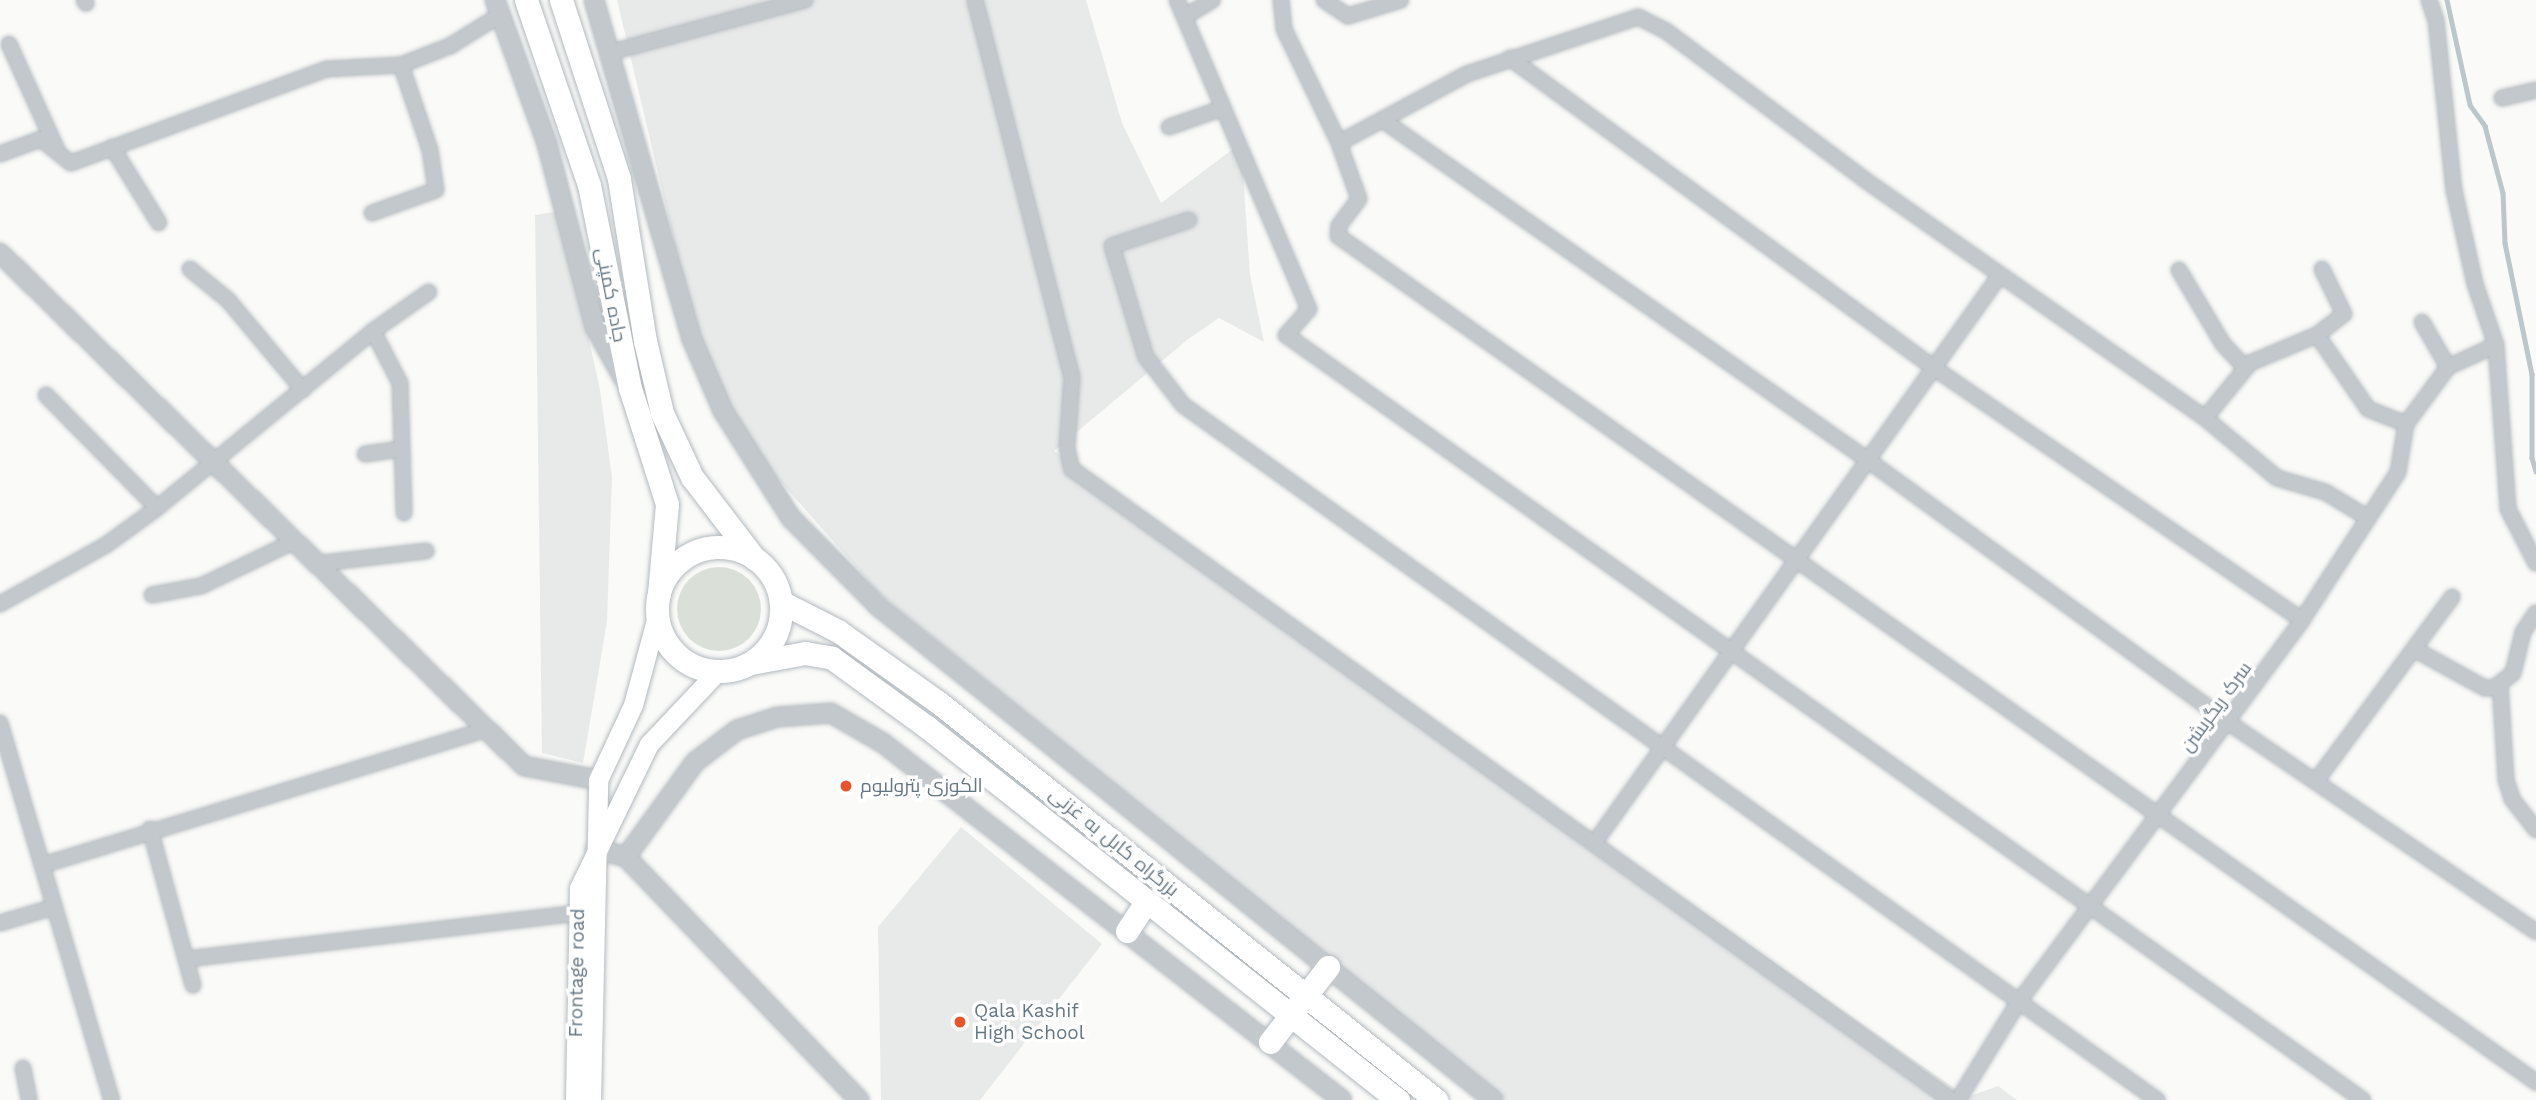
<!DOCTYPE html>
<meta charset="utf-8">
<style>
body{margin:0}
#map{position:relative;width:2536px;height:1100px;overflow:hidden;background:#fafaf8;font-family:"Work Sans",Cairo,sans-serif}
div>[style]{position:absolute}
.built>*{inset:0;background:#e8e9e9}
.green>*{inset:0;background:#dadfd7}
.round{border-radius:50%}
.stream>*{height:4.5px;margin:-2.25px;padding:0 2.25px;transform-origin:2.25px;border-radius:2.25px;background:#bbc7cb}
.roads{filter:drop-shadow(0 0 2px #b3babf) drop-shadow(0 0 2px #b3babf)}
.minor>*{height:14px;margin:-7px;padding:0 7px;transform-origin:7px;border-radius:7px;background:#c3c8cc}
.tertiary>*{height:18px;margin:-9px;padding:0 9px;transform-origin:9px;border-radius:9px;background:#c3c8cc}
.secondary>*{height:19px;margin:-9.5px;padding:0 9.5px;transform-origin:9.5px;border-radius:9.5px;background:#fff}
.trunk>*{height:23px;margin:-11.5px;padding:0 11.5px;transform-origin:11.5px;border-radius:11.5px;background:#fff}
.trunk>.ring{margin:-11.5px;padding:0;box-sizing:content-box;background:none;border:23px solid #fff;border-radius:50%}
.dots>*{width:19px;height:19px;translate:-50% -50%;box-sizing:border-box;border:4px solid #fff;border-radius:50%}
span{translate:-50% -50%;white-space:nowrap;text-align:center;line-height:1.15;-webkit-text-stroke:7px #fff;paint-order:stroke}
.street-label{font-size:19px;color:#657683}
.poi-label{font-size:19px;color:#657683}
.left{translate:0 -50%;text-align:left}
</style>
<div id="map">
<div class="built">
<i style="clip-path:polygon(617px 0,1086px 0,1122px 123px,1161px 203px,1241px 143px,1250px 275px,1264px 342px,1219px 318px,1187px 340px,1054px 451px,1379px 686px,1967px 1097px,1998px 1086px,2017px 1100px,1504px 1100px,879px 593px,713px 405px)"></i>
<i style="clip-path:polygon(561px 211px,600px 390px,612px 477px,607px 622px,583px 763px,542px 753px,535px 215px)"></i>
<i style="clip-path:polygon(961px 827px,1102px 944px,980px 1100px,881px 1100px,878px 927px)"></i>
</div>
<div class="green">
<i class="round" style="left:677px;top:567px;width:84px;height:84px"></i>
</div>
<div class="stream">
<i style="left:2447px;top:0;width:107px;rotate:77.6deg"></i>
<i style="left:2470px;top:105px;width:26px;rotate:54deg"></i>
<i style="left:2485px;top:126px;width:69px;rotate:75deg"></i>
<i style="left:2503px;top:193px;width:50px;rotate:87.7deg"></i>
<i style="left:2505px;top:243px;width:134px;rotate:78.4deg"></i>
<i style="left:2532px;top:374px;width:84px;rotate:90deg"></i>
<i style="left:2532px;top:458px;width:14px;rotate:73deg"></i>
</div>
<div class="roads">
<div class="minor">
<i style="left:84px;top:0;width:4px;rotate:56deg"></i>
<i style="left:975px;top:0;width:389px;rotate:75.6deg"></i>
<i style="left:1072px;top:377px;width:71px;rotate:94deg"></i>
<i style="left:1067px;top:448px;width:22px;rotate:77deg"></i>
<i style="left:1072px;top:469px;width:1082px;rotate:35.67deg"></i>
<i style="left:1177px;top:0;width:336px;rotate:66.9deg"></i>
<i style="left:1309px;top:309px;width:35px;rotate:131deg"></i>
<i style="left:1286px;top:335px;width:1321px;rotate:35.39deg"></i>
<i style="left:1281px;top:0;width:29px;rotate:84deg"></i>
<i style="left:1284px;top:29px;width:127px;rotate:64.2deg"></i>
<i style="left:1324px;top:0;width:29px;rotate:34deg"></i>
<i style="left:1348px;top:16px;width:55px;rotate:-16.8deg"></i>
<i style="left:2429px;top:0;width:21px;rotate:71deg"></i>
<i style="left:2436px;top:20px;width:171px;rotate:84deg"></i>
<i style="left:2454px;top:190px;width:96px;rotate:77.4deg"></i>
<i style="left:2475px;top:284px;width:65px;rotate:71deg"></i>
<i style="left:2496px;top:345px;width:164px;rotate:85.8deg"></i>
<i style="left:2508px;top:509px;width:61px;rotate:62.6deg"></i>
<i style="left:1186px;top:16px;width:31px;rotate:-31deg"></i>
<i style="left:9px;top:44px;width:116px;rotate:65.6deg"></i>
<i style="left:612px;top:52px;width:200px;rotate:-15.1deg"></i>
<i style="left:1510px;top:58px;width:525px;rotate:36.17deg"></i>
<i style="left:1934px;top:368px;width:446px;rotate:34.4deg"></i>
<i style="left:2502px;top:98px;width:35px;rotate:-13deg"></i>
<i style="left:1384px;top:121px;width:592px;rotate:35.03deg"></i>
<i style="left:1869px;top:461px;width:445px;rotate:36deg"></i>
<i style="left:2229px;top:723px;width:371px;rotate:34.2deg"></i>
<i style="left:1169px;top:127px;width:57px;rotate:-19.4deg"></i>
<i style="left:112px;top:147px;width:89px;rotate:58.3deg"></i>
<i style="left:0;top:154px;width:44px;rotate:-20.1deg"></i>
<i style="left:41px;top:139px;width:38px;rotate:39deg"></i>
<i style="left:71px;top:163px;width:273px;rotate:-20.2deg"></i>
<i style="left:327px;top:69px;width:74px;rotate:-3.1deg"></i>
<i style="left:401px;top:65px;width:53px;rotate:-21.2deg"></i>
<i style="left:450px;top:46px;width:59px;rotate:-31.8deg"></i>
<i style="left:372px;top:213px;width:68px;rotate:-19.8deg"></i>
<i style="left:436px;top:190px;width:40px;rotate:-98.5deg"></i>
<i style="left:430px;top:150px;width:90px;rotate:-108.8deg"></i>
<i style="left:1189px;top:220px;width:81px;rotate:161.3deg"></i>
<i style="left:1112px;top:246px;width:116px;rotate:73deg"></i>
<i style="left:1146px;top:357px;width:61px;rotate:52.4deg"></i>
<i style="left:1183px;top:405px;width:1197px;rotate:35.51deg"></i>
<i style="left:190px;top:269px;width:49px;rotate:39.2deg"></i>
<i style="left:228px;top:300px;width:117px;rotate:50.2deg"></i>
<i style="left:2179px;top:270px;width:86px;rotate:59.3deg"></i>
<i style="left:2223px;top:344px;width:33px;rotate:47deg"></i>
<i style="left:2422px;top:322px;width:52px;rotate:60deg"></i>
<i style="left:373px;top:331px;width:59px;rotate:62.6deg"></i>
<i style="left:400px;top:383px;width:130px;rotate:88.2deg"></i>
<i style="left:2317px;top:335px;width:90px;rotate:55.4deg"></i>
<i style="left:2368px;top:409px;width:41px;rotate:21.5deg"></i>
<i style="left:46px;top:395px;width:158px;rotate:45.5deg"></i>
<i style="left:2205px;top:418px;width:71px;rotate:-50.7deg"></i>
<i style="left:2250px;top:363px;width:73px;rotate:-22.7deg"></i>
<i style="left:2317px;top:335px;width:34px;rotate:-38deg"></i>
<i style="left:2344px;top:314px;width:50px;rotate:-116.1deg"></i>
<i style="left:365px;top:454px;width:35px;rotate:-8deg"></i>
<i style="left:2368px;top:518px;width:50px;rotate:-148.8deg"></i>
<i style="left:2325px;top:492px;width:50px;rotate:-163.7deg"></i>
<i style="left:2277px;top:478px;width:94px;rotate:-140.2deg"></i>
<i style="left:2205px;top:418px;width:416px;rotate:-145deg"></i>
<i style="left:1864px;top:179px;width:247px;rotate:-143.2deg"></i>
<i style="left:1666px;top:31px;width:31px;rotate:-153deg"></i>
<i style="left:1638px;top:17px;width:180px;rotate:161.6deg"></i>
<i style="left:1467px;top:74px;width:145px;rotate:151.7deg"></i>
<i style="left:1339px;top:143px;width:59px;rotate:70.3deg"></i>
<i style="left:1359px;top:199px;width:34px;rotate:127deg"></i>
<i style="left:1339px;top:226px;width:10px;rotate:96deg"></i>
<i style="left:1338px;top:236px;width:1467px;rotate:35.23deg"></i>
<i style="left:315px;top:564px;width:112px;rotate:-6.7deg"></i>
<i style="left:152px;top:595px;width:50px;rotate:-10.4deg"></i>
<i style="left:201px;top:586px;width:102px;rotate:-25.6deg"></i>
<i style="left:0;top:604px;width:121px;rotate:-29.1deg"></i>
<i style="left:106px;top:545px;width:63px;rotate:-36deg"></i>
<i style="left:157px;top:508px;width:279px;rotate:-39.3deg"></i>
<i style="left:373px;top:331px;width:68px;rotate:-34.9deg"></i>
<i style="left:2414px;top:649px;width:81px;rotate:28.8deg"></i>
<i style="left:2485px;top:688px;width:9px"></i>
<i style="left:2494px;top:688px;width:24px;rotate:-38deg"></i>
<i style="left:2513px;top:673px;width:42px;rotate:-76.3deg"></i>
<i style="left:2523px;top:632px;width:23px;rotate:-56deg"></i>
<i style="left:2500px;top:684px;width:96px;rotate:86.4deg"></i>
<i style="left:2506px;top:780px;width:20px;rotate:72deg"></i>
<i style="left:2512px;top:799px;width:39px;rotate:52deg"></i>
<i style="left:0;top:723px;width:393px;rotate:73.5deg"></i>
<i style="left:2316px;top:781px;width:229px;rotate:-53.5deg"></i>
<i style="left:150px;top:829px;width:162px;rotate:74.6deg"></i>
<i style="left:1595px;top:842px;width:697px;rotate:-54.46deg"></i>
<i style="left:43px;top:865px;width:461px;rotate:-17deg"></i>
<i style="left:0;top:923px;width:56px;rotate:-16.5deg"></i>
<i style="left:187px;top:959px;width:394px;rotate:-6.7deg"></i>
<i style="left:23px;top:1068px;width:33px;rotate:79deg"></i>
<i style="left:1958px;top:1100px;width:114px;rotate:-58.3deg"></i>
<i style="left:2018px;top:1003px;width:477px;rotate:-53.4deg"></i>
<i style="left:2302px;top:620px;width:176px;rotate:-57deg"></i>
<i style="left:2398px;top:472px;width:49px;rotate:-80.5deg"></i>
<i style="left:2406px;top:424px;width:71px;rotate:-53.6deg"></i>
<i style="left:2448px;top:367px;width:53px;rotate:-24.6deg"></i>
</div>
<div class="tertiary">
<i style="left:495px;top:0;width:153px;rotate:70.1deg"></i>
<i style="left:547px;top:144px;width:189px;rotate:75.3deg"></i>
<i style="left:595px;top:327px;width:60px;rotate:60.9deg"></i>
<i style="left:594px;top:0;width:351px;rotate:73.9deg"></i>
<i style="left:691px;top:337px;width:81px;rotate:66.6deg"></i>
<i style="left:723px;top:411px;width:127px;rotate:57.6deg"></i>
<i style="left:791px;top:518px;width:124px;rotate:45.3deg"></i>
<i style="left:878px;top:606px;width:789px;rotate:38.77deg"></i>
<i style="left:0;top:253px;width:733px;rotate:44.39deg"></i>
<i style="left:524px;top:766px;width:75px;rotate:10.7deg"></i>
<i style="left:595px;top:849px;width:32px;rotate:14deg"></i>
<i style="left:626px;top:857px;width:337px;rotate:46.2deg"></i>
<i style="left:626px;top:857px;width:117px;rotate:-54deg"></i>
<i style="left:695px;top:762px;width:53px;rotate:-37.3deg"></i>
<i style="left:737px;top:730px;width:42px;rotate:-18deg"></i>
<i style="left:777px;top:717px;width:54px;rotate:-4.2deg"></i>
<i style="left:831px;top:713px;width:60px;rotate:30deg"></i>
<i style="left:883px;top:743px;width:581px;rotate:37.87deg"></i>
</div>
<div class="secondary">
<i style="left:575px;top:1100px;width:212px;rotate:-88.9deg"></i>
<i style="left:579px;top:888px;width:160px;rotate:-64.1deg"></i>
<i style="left:649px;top:744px;width:100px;rotate:-46.6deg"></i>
<i style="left:591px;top:1100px;width:320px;rotate:-88.7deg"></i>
<i style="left:598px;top:780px;width:83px;rotate:-65deg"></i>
<i style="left:633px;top:705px;width:92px;rotate:-74.9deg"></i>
</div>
<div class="trunk">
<i style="left:526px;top:0;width:195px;rotate:71.2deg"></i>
<i style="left:589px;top:185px;width:207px;rotate:78.6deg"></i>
<i style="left:630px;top:388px;width:122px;rotate:72.3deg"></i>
<i style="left:667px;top:504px;width:90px;rotate:95.1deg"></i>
<i style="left:561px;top:0;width:188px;rotate:72deg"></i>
<i style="left:619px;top:179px;width:164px;rotate:80.9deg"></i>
<i style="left:645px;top:341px;width:74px;rotate:76.7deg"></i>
<i style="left:662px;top:413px;width:71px;rotate:64.9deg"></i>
<i style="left:692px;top:477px;width:102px;rotate:52.6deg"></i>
<i class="ring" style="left:657px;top:547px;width:101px;height:101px"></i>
<i style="left:781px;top:602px;width:64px;rotate:27deg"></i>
<i style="left:838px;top:631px;width:123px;rotate:35.4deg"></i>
<i style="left:938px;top:702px;width:638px;rotate:38.63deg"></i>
<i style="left:751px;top:663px;width:55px;rotate:-10.5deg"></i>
<i style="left:805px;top:653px;width:27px;rotate:10deg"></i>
<i style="left:832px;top:658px;width:117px;rotate:36deg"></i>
<i style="left:927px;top:727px;width:601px;rotate:38.38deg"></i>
<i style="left:1127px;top:931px;width:35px;rotate:-57deg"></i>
<i style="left:1270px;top:1042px;width:95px;rotate:-52.3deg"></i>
</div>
</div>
<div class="dots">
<i style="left:846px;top:786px;background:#e4572e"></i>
<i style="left:960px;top:1022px;background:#e4572e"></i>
</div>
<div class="street-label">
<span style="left:611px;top:295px;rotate:79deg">جاده کمپنی</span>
<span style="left:2216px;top:707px;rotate:-54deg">سرک ریگریشن</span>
<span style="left:1114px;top:842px;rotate:39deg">بزرگراه کابل به غزنی</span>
<span style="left:577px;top:973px;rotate:-89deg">Frontage road</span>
</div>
<div class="poi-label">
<span class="left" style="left:860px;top:786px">الکوزی پترولیوم</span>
<span class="left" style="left:974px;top:1022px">Qala Kashif<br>High School</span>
</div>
</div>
